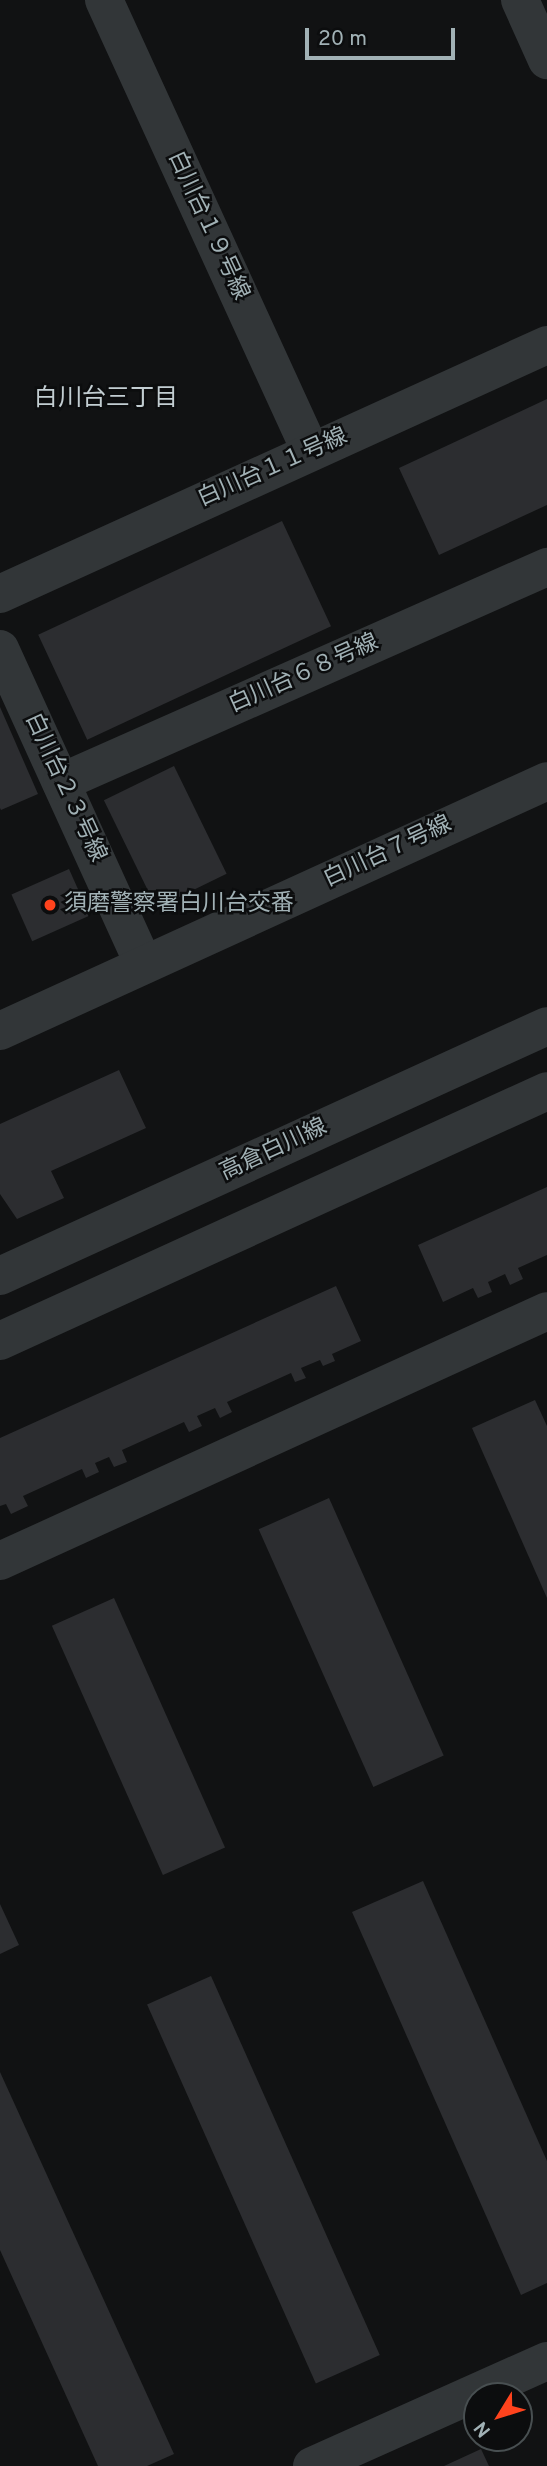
<!DOCTYPE html>
<meta charset="utf-8">
<style>
body{margin:0}
#map{position:relative;width:547px;height:2466px;overflow:hidden;background:#111213;font-family:Overpass,"Noto Sans JP",sans-serif}
div>[style]{position:absolute}
.building>*{inset:0;background:#2c2d30;transform-origin:0 0}
.minor>*{height:38px;margin:-19px;padding:0 19px;transform-origin:19px;border-radius:19px;background:#323638}
.dots>*{width:19px;height:19px;translate:-50% -50%;box-sizing:border-box;border:4px solid #0c0d0e;border-radius:50%}
span{translate:-50% -50%;white-space:nowrap;text-align:center;line-height:1.15;-webkit-text-stroke:5px #0c0d0e;paint-order:stroke}
.street-label{font-size:23px;color:#a1b1b5}
.poi-label{font-size:23px;color:#a1b1b5}
.left{translate:0 -50%;text-align:left}
.neighbourhood-label{font-size:24px;color:#c2cdd1}
.north{position:absolute;left:463px;top:2382px;width:70px;height:70px;box-sizing:border-box;background:#0c0d0e;border:2px solid #484f51;border-radius:50%;rotate:232deg;font-size:19px;font-weight:700;line-height:28px;text-align:center;color:#a1b1b5}
.north::after{content:'';display:block;margin:auto;width:24px;height:32px;background:#ff431d;clip-path:polygon(50% 0,100% 100%,50% 72%,0 100%)}
.scale{position:absolute;left:305px;top:28px;width:150px;height:32px;box-sizing:border-box;border:4px solid #a1b1b5;border-top:0;padding-left:9px;font-size:21px;line-height:24px;white-space:nowrap;color:#a1b1b5;-webkit-text-stroke:5px #0c0d0e;paint-order:stroke}
</style>
<div id="map">
<div class="building">
<i style="clip-path:polygon(547px 399px,547px 505px,439px 555px,399px 468px)"></i>
<i style="left:282px;top:521px;width:116px;height:269px;rotate:65deg"></i>
<i style="clip-path:polygon(0 707px,38px 794px,1px 810px,0 808px)"></i>
<i style="left:174px;top:766px;width:120px;height:78px;rotate:64deg"></i>
<i style="left:69px;top:869px;width:51px;height:63px;rotate:66deg"></i>
<i style="clip-path:polygon(119px 1070px,146px 1128px,51px 1171px,64px 1198px,17px 1219px,0 1194px,0 1124px)"></i>
<i style="clip-path:polygon(547px 1187px,547px 1255px,518px 1268px,523px 1279px,510px 1285px,505px 1274px,488px 1282px,492px 1292px,478px 1298px,473px 1288px,443px 1302px,418px 1245px)"></i>
<i style="clip-path:polygon(336px 1286px,361px 1341px,332px 1354px,335px 1361px,323px 1366px,320px 1360px,301px 1368px,306px 1378px,295px 1382px,291px 1373px,227px 1402px,232px 1412px,220px 1418px,215px 1408px,197px 1416px,202px 1426px,189px 1432px,184px 1422px,122px 1450px,127px 1462px,114px 1467px,109px 1457px,95px 1463px,99px 1472px,86px 1478px,82px 1469px,23px 1496px,28px 1506px,11px 1514px,6px 1504px,0 1506px,0 1438px)"></i>
<i style="clip-path:polygon(535px 1400px,547px 1426px,547px 1598px,472px 1428px)"></i>
<i style="left:329px;top:1498px;width:282px;height:77px;rotate:66deg"></i>
<i style="left:114px;top:1598px;width:273px;height:68px;rotate:66deg"></i>
<i style="clip-path:polygon(423px 1881px,547px 2161px,547px 2283px,521px 2295px,352px 1912px)"></i>
<i style="clip-path:polygon(0 1904px,19px 1945px,0 1954px)"></i>
<i style="left:211px;top:1976px;width:415px;height:70px;rotate:66deg"></i>
<i style="clip-path:polygon(0 2072px,174px 2454px,147px 2466px,98px 2466px,0 2250px)"></i>
<i style="clip-path:polygon(481px 2449px,489px 2466px,444px 2466px)"></i>
</div>
<div class="minor">
<i style="left:104px;top:0;width:497px;rotate:65.4deg"></i>
<i style="left:520px;top:0;width:66px;rotate:65.8deg"></i>
<i style="left:0;top:594px;width:601px;rotate:-24.48deg"></i>
<i style="left:0;top:649px;width:347px;rotate:65.5deg"></i>
<i style="left:62px;top:782px;width:531px;rotate:-23.91deg"></i>
<i style="left:0;top:1031px;width:601px;rotate:-24.56deg"></i>
<i style="left:0;top:1276px;width:601px;rotate:-24.56deg"></i>
<i style="left:0;top:1341px;width:601px;rotate:-24.56deg"></i>
<i style="left:0;top:1561px;width:601px;rotate:-24.56deg"></i>
<i style="left:312px;top:2466px;width:257px;rotate:-24.1deg"></i>
</div>
<div class="dots">
<i style="left:50px;top:905px;background:#ff431d"></i>
</div>
<div class="street-label">
<span style="left:207px;top:226px;rotate:65deg">白川台１９号線</span>
<span style="left:273px;top:469px;rotate:-24deg">白川台１１号線</span>
<span style="left:304px;top:675px;rotate:-24deg">白川台６８号線</span>
<span style="left:64px;top:788px;rotate:65deg">白川台２３号線</span>
<span style="left:388px;top:853px;rotate:-25deg">白川台７号線</span>
<span style="left:274px;top:1151px;rotate:-25deg">高倉白川線</span>
</div>
<div class="poi-label">
<span class="left" style="left:64px;top:905px">須磨警察署白川台交番</span>
</div>
<div class="neighbourhood-label">
<span style="left:106px;top:400px">白川台三丁目</span>
</div>
<div class="north">N</div>
<div class="scale">20 m</div>
</div>
